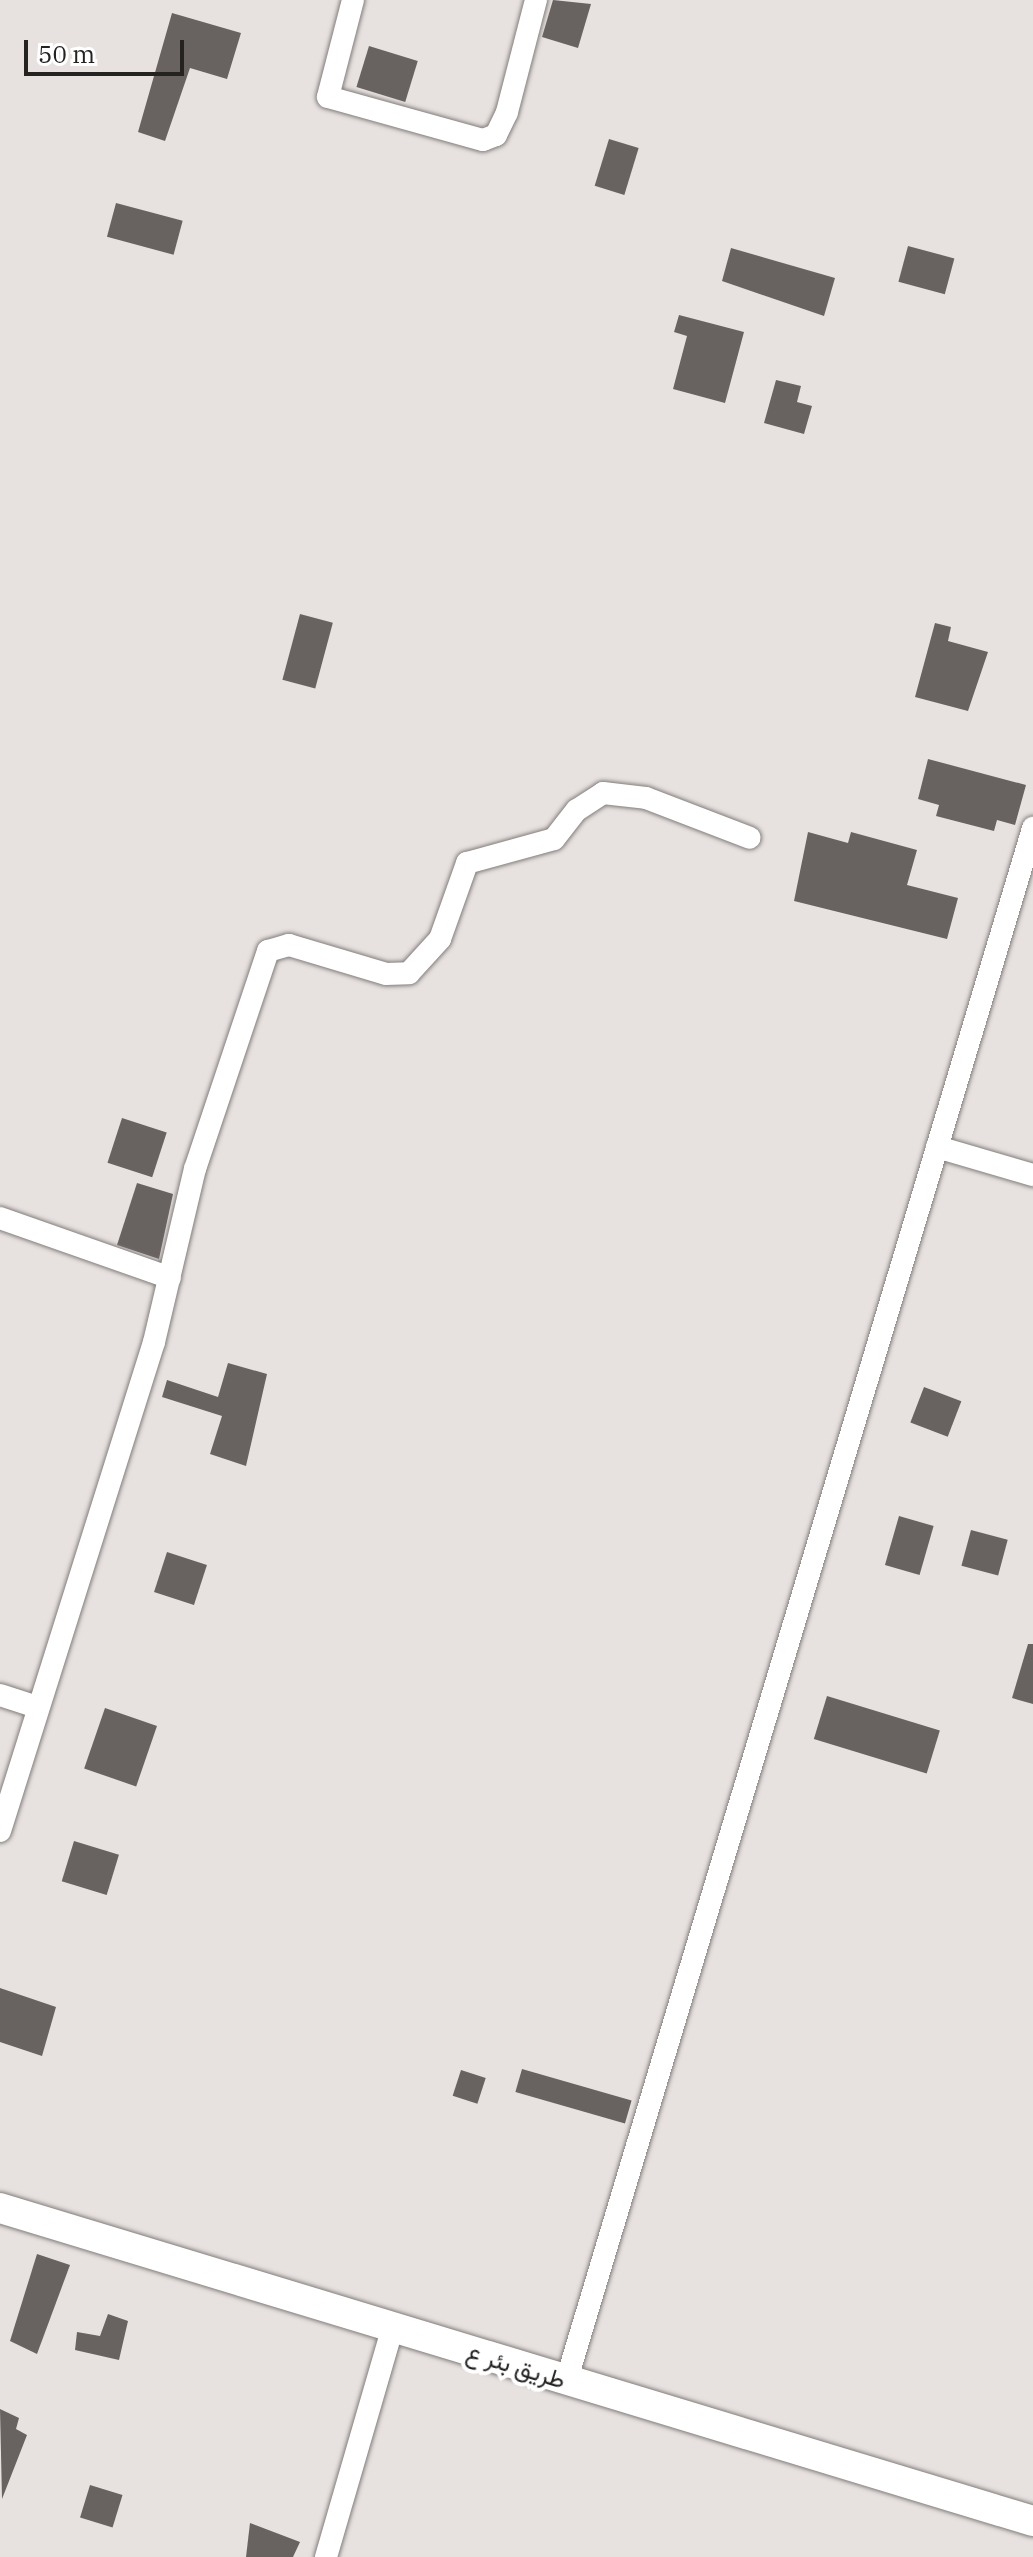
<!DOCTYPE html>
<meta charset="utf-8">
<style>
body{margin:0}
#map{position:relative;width:1033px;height:2557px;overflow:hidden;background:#e7e2e0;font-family:"IBM Plex Serif",Vazirmatn,serif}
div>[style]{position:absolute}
.building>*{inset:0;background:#686361;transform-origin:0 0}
.roads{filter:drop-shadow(0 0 2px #827d7b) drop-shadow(0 0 2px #827d7b)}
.street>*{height:22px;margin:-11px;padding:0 11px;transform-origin:11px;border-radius:11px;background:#fff}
.secondary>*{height:30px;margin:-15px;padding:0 15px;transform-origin:15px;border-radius:15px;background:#fff}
span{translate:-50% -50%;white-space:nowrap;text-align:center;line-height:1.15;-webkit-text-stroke:8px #fff;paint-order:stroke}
.street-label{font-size:24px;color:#252322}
.scale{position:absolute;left:24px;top:40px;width:160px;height:36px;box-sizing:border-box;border:4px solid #252322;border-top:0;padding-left:10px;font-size:24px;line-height:28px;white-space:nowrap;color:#252322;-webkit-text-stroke:6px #fff;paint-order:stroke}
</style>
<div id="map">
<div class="building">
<i style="clip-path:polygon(553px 0,591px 4px,578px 48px,542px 37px)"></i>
<i style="clip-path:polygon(172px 13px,241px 33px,227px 79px,190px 68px,165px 141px,138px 132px)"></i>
<i style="left:369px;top:46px;width:51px;height:43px;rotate:17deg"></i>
<i style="left:609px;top:139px;width:31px;height:49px;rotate:17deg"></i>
<i style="left:116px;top:203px;width:69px;height:35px;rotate:15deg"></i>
<i style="left:908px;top:246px;width:48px;height:37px;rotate:15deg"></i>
<i style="clip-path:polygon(731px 248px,835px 278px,824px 316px,722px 281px)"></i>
<i style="clip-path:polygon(679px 315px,744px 332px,725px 403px,673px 389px,687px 336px,674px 332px)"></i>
<i style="clip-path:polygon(776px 380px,801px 386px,797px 402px,812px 406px,804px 434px,764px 423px)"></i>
<i style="left:300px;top:614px;width:34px;height:68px;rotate:15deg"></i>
<i style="clip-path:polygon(935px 623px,951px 627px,948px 641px,988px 652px,968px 711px,915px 697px)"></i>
<i style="clip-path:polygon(928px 759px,1026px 785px,1015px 825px,997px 820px,994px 831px,936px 816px,939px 805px,918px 799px)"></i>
<i style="clip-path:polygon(808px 832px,848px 843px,851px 832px,917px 850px,907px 885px,958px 898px,947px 939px,794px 901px)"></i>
<i style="left:122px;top:1118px;width:47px;height:47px;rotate:18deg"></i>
<i style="clip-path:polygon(137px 1183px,173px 1194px,159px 1259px,117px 1245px)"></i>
<i style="clip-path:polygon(228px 1363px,267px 1374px,246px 1466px,210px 1454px,222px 1416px,162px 1397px,167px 1380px,218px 1397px)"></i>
<i style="left:924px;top:1387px;width:40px;height:38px;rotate:21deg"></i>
<i style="left:899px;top:1516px;width:36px;height:51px;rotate:16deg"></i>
<i style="left:971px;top:1530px;width:38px;height:37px;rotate:15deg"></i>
<i style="left:167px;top:1552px;width:42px;height:42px;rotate:18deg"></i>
<i style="clip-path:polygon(1028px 1644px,1033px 1644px,1033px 1704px,1012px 1698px)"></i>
<i style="left:827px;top:1696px;width:118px;height:45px;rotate:17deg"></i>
<i style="left:105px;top:1708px;width:55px;height:64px;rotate:19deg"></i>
<i style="left:74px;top:1841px;width:47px;height:42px;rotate:17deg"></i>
<i style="clip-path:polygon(0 1988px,56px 2007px,42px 2056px,0 2042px)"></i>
<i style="left:522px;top:2069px;width:114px;height:24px;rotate:16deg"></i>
<i style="left:461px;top:2070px;width:26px;height:27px;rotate:18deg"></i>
<i style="clip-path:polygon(37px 2254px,70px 2265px,37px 2354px,10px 2341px)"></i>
<i style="clip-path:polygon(108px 2314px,128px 2321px,119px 2360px,75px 2350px,77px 2332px,100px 2336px)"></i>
<i style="clip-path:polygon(0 2409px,19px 2418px,16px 2429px,27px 2435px,2px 2499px)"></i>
<i style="left:90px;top:2485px;width:34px;height:34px;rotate:17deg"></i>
<i style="clip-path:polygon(250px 2523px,300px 2542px,293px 2557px,246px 2557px)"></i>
</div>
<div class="roads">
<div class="street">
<i style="left:353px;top:0;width:100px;rotate:104.5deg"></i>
<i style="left:328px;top:97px;width:161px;rotate:15.5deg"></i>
<i style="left:483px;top:140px;width:14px;rotate:-21deg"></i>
<i style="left:496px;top:135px;width:25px;rotate:-64deg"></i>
<i style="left:507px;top:112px;width:116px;rotate:-75.5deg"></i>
<i style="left:937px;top:1147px;width:100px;rotate:16.3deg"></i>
<i style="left:0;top:1218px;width:180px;rotate:19.4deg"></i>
<i style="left:0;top:1695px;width:39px;rotate:18deg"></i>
<i style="left:0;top:1831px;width:513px;rotate:-72.52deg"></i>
<i style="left:154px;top:1342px;width:178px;rotate:-76.7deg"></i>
<i style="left:195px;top:1169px;width:230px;rotate:-71.5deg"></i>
<i style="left:268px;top:951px;width:22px;rotate:-16deg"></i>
<i style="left:289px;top:945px;width:101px;rotate:16.6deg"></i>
<i style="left:386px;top:974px;width:23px;rotate:-2deg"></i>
<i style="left:409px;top:973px;width:46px;rotate:-47.6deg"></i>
<i style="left:440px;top:939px;width:81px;rotate:-70.4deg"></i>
<i style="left:467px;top:863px;width:90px;rotate:-15.4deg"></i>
<i style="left:554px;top:839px;width:37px;rotate:-52deg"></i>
<i style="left:577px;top:810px;width:31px;rotate:-33deg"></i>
<i style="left:603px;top:793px;width:43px;rotate:6.6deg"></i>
<i style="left:646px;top:798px;width:111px;rotate:21deg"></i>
<i style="left:566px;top:2382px;width:1623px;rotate:-73.27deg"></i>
<i style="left:326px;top:2557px;width:240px;rotate:-73.8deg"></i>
</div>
<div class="secondary">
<i style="left:0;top:2208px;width:1079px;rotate:16.86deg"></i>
</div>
</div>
<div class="street-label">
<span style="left:516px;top:2366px;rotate:17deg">طريق بئر ع</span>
</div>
<div class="scale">50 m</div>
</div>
